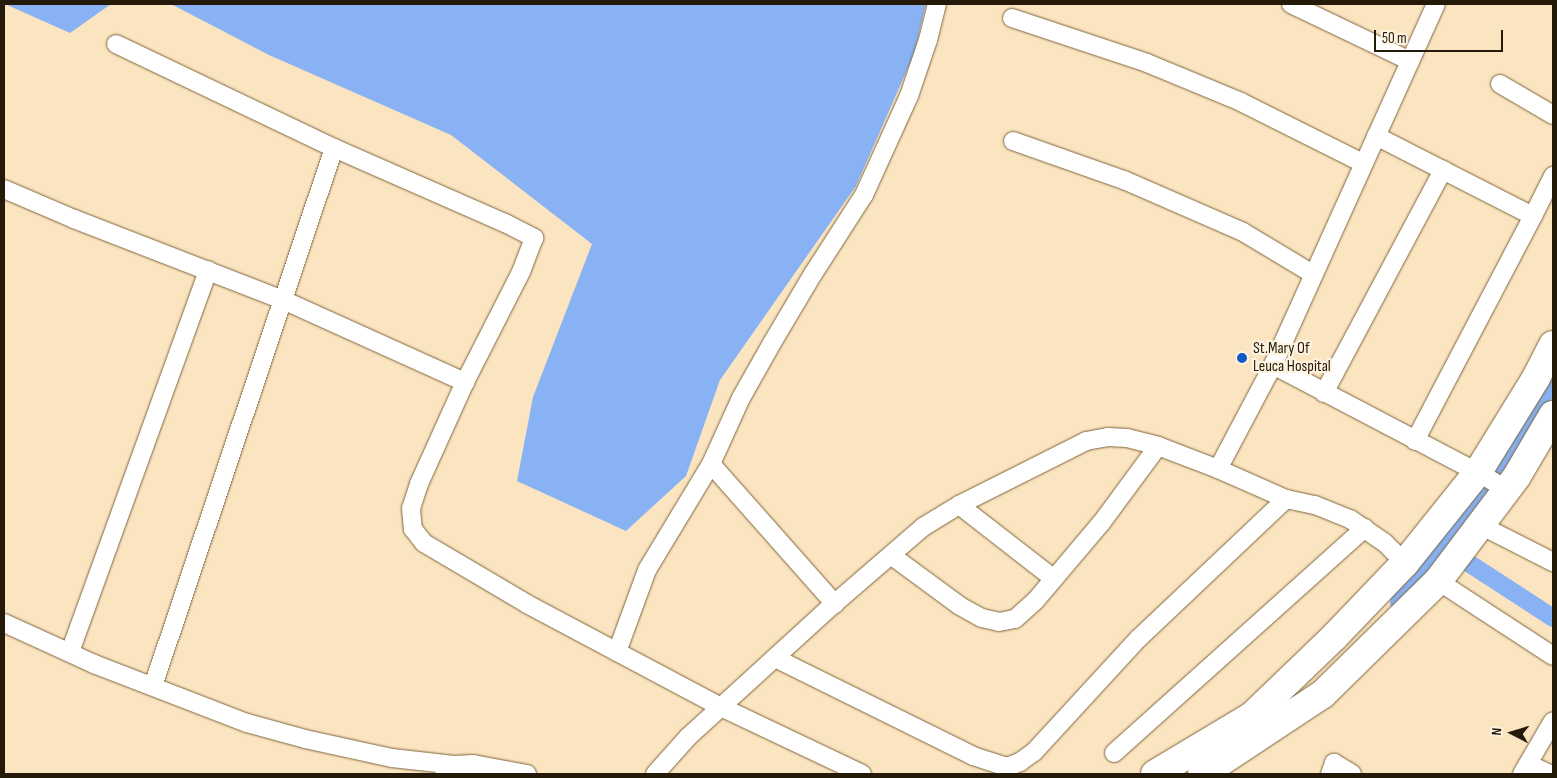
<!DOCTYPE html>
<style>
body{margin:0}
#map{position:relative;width:1557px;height:778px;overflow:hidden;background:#fbe4c0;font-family:"Sofia Sans Condensed",sans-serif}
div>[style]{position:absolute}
.water>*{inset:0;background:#88b2f3}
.canal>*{height:18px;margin:-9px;padding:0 9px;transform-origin:9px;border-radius:9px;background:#88b2f3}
.roads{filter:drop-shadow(0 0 1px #7e653b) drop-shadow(0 0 1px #7e653b)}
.street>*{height:18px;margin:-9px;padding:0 9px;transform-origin:9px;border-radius:9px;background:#fff}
.primary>*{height:28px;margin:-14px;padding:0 14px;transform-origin:14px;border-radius:14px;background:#fff}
.dots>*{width:14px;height:14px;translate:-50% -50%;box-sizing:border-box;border:2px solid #fff3e1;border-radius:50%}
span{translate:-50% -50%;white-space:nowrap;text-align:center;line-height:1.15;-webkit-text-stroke:4.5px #fff3e1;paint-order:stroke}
.poi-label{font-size:16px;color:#251a09}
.left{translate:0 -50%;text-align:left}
.frame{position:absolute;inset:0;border:5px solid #251a09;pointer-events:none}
.north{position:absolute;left:1487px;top:708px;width:50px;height:50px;-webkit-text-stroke:4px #fff3e1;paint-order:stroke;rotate:275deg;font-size:14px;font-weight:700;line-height:20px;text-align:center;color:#251a09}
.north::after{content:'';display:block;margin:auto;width:18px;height:22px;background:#251a09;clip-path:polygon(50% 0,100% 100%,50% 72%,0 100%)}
.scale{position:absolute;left:1374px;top:30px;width:129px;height:22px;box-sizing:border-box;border:2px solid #251a09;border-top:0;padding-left:6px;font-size:15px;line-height:18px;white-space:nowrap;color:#251a09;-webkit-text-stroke:4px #fff3e1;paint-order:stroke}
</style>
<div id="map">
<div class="water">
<i style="clip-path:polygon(5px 4px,111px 4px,70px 33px)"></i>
<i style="clip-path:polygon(171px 4px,926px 4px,914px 54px,856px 186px,720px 380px,686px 476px,626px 531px,517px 481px,533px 397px,592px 244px,451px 135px,269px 55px)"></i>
</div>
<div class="canal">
<i style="left:1450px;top:551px;width:123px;rotate:33deg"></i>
<i style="left:1399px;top:603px;width:177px;rotate:-51.9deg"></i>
<i style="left:1508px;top:464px;width:98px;rotate:-62.7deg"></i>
</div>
<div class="roads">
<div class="street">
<i style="left:1291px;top:4px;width:132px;rotate:25.6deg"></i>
<i style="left:1012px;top:18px;width:142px;rotate:18.4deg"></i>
<i style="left:1147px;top:63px;width:102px;rotate:22.5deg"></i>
<i style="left:1241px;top:102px;width:136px;rotate:26.6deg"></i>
<i style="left:116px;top:44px;width:242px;rotate:25.5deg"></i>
<i style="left:334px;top:148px;width:568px;rotate:108.59deg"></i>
<i style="left:1500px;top:84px;width:61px;rotate:30.3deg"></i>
<i style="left:1376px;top:136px;width:176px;rotate:27deg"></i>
<i style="left:1533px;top:216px;width:254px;rotate:117.7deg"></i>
<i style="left:1013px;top:141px;width:118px;rotate:19.4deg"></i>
<i style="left:1124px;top:180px;width:130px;rotate:23.6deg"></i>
<i style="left:1243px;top:232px;width:82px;rotate:31deg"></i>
<i style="left:334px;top:148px;width:187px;rotate:23.7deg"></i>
<i style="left:505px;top:223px;width:33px;rotate:27deg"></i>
<i style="left:534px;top:238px;width:36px;rotate:111deg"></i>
<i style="left:521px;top:272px;width:123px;rotate:117deg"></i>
<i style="left:465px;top:382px;width:112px;rotate:114.3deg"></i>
<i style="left:419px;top:484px;width:25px;rotate:108deg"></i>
<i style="left:411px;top:508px;width:21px;rotate:85deg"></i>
<i style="left:413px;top:529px;width:18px;rotate:52deg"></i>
<i style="left:424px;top:543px;width:120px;rotate:30.6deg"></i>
<i style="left:527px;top:604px;width:220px;rotate:28deg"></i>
<i style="left:721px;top:707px;width:156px;rotate:25.4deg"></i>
<i style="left:4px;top:189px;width:76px;rotate:23.2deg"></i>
<i style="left:74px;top:219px;width:224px;rotate:21.2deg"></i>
<i style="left:283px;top:300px;width:200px;rotate:24.3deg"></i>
<i style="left:1533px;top:216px;width:45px;rotate:-63.4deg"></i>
<i style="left:1273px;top:365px;width:241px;rotate:27.7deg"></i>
<i style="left:1486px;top:477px;width:25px;rotate:32deg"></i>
<i style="left:1324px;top:393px;width:253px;rotate:-61.9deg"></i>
<i style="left:711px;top:464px;width:187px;rotate:48.5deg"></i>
<i style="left:1218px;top:469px;width:74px;rotate:23.8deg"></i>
<i style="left:1286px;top:499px;width:30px;rotate:12deg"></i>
<i style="left:1315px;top:505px;width:38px;rotate:22deg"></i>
<i style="left:1350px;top:519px;width:42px;rotate:34.4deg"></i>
<i style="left:1385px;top:543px;width:28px;rotate:45deg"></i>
<i style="left:959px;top:505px;width:120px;rotate:37.9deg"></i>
<i style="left:1480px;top:525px;width:82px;rotate:26.9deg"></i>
<i style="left:892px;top:556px;width:84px;rotate:36.3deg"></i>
<i style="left:960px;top:606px;width:25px;rotate:29deg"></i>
<i style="left:982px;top:618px;width:17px;rotate:13deg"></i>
<i style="left:999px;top:622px;width:16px;rotate:-11deg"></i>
<i style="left:1015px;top:619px;width:28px;rotate:-42deg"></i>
<i style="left:1036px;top:600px;width:102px;rotate:-49.8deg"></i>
<i style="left:1102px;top:522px;width:94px;rotate:-53.6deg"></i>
<i style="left:1438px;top:581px;width:137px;rotate:33.1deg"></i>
<i style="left:4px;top:623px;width:99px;rotate:24.5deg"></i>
<i style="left:94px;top:664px;width:164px;rotate:21.1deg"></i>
<i style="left:247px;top:723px;width:60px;rotate:15.4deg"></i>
<i style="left:305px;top:739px;width:89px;rotate:12.3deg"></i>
<i style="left:392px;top:758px;width:62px;rotate:6.4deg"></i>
<i style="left:70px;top:652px;width:406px;rotate:-70.1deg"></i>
<i style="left:617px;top:652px;width:87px;rotate:-69.9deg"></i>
<i style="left:647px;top:570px;width:124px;rotate:-58.9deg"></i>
<i style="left:711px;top:464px;width:72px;rotate:-65.6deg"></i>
<i style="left:741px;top:398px;width:63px;rotate:-60.6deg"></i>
<i style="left:772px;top:343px;width:80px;rotate:-59.3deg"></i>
<i style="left:813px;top:274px;width:94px;rotate:-57.2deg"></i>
<i style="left:864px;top:195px;width:109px;rotate:-65.6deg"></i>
<i style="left:909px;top:96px;width:59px;rotate:-71.3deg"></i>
<i style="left:928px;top:40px;width:37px;rotate:-76deg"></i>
<i style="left:775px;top:658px;width:221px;rotate:26.3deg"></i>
<i style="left:973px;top:756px;width:36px;rotate:18deg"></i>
<i style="left:1007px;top:767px;width:14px;rotate:-21deg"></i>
<i style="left:1020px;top:762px;width:17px;rotate:-36deg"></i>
<i style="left:1034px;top:752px;width:154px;rotate:-47.4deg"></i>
<i style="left:1138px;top:639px;width:204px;rotate:-43.4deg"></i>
<i style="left:1114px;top:753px;width:337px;rotate:-41.9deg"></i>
<i style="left:1528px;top:764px;width:23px;rotate:25deg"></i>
<i style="left:444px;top:770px;width:11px;rotate:-27deg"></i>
<i style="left:454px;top:765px;width:19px;rotate:-3deg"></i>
<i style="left:473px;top:764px;width:55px;rotate:10.5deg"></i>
<i style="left:655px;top:774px;width:50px;rotate:-48.3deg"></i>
<i style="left:688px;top:737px;width:188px;rotate:-42.4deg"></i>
<i style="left:827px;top:610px;width:127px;rotate:-40.8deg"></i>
<i style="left:923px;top:527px;width:42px;rotate:-31.4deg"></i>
<i style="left:959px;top:505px;width:142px;rotate:-26.7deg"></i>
<i style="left:1086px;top:441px;width:22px;rotate:-10deg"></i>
<i style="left:1108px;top:437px;width:19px;rotate:3deg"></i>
<i style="left:1127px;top:438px;width:32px;rotate:14deg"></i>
<i style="left:1158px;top:446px;width:64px;rotate:21deg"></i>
<i style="left:1218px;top:469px;width:118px;rotate:-62.1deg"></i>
<i style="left:1273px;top:365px;width:396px;rotate:-65.7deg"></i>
<i style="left:1330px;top:774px;width:12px;rotate:-70deg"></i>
<i style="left:1334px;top:763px;width:21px;rotate:31deg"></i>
<i style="left:1522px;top:774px;width:61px;rotate:-59.7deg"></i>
</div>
<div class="primary">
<i style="left:1155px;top:774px;width:113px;rotate:-30.9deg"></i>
<i style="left:1252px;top:716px;width:115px;rotate:-43.9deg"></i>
<i style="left:1335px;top:636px;width:101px;rotate:-46.2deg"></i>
<i style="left:1405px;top:563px;width:117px;rotate:-51.3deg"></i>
<i style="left:1478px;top:472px;width:110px;rotate:-58.3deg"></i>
<i style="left:1536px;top:378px;width:37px;rotate:-63deg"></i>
<i style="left:1202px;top:774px;width:145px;rotate:-33.5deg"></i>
<i style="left:1323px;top:694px;width:161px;rotate:-44.5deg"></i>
<i style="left:1438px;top:581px;width:131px;rotate:-53deg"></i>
<i style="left:1517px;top:476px;width:71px;rotate:-59.5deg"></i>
</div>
</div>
<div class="dots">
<i style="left:1242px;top:358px;background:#105bc5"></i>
</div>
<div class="poi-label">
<span class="left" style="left:1253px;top:358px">St.Mary Of<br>Leuca Hospital</span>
</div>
<div class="frame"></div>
<div class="north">N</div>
<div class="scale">50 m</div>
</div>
